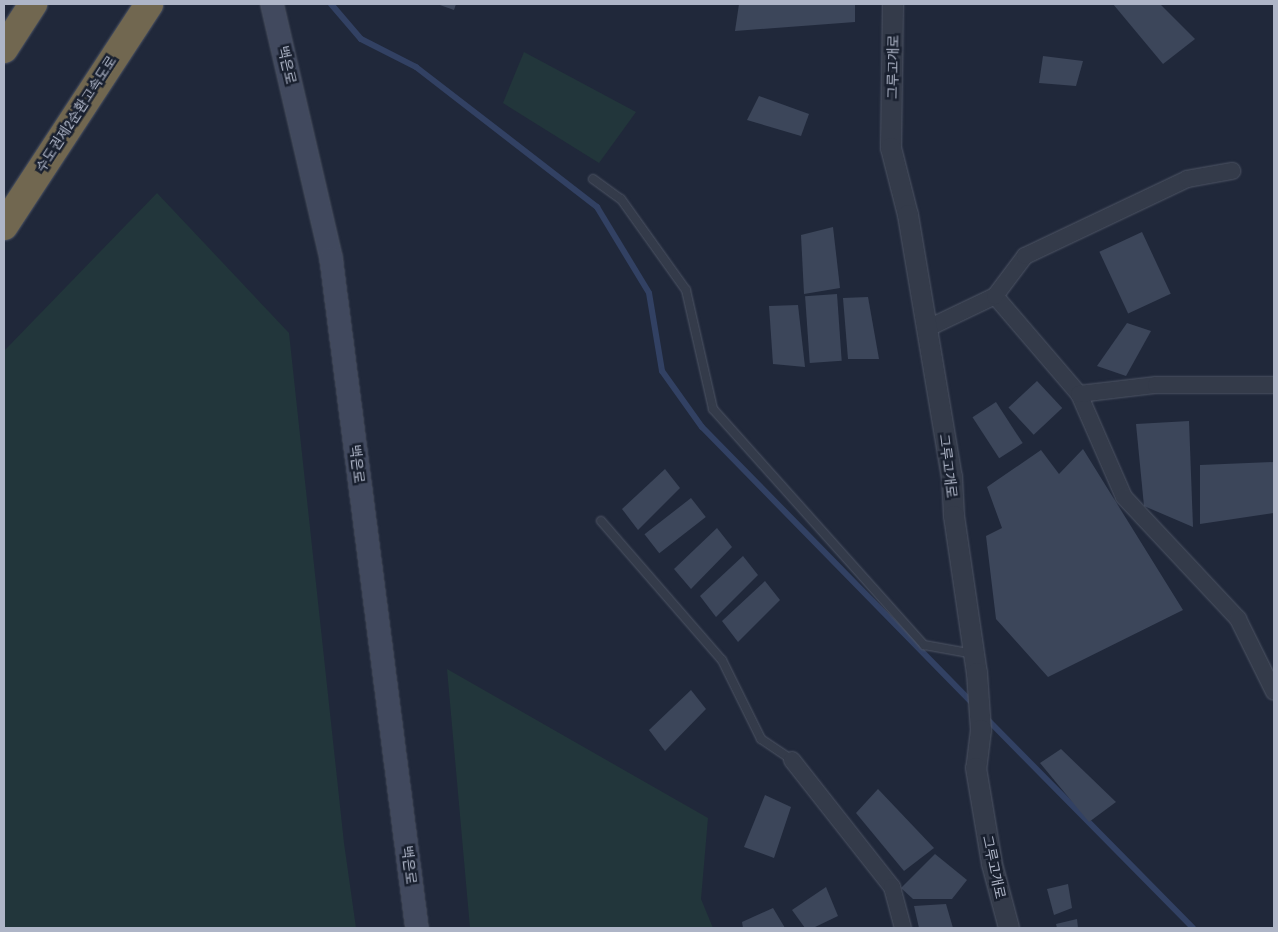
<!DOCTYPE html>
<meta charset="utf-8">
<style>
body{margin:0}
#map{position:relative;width:1278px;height:932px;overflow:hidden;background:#20283a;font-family:"Archivo Narrow","Noto Sans KR",sans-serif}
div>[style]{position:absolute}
.green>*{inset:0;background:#22363b}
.stream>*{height:6px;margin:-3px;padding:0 3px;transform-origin:3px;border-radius:3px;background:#324163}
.building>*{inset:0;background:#3c465a;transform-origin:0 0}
.roads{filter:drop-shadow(0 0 1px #4e5565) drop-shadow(0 0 1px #4e5565)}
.service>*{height:8px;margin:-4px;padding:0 4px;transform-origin:4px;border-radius:4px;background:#343b4a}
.minor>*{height:16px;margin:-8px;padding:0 8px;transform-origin:8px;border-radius:8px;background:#343b4a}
.tertiary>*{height:20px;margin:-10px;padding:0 10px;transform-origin:10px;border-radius:10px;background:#343b4a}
.secondary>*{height:22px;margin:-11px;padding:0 11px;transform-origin:11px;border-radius:11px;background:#41495e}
.motorway>*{height:28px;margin:-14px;padding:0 14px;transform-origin:14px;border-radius:14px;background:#716750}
span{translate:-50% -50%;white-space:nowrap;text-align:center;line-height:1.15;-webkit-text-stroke:5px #19202f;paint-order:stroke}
.street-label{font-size:14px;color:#aeb5c7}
.frame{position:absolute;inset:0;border:5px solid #aeb5c7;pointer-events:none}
</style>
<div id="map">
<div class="green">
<i style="clip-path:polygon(524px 52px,636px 112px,599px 163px,503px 103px)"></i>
<i style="clip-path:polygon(157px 193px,289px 333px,344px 843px,356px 928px,4px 928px,4px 351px)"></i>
<i style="clip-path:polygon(447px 669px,708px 818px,701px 899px,713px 928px,470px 928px)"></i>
</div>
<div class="stream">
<i style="left:331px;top:4px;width:46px;rotate:49.4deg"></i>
<i style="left:361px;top:39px;width:62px;rotate:27deg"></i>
<i style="left:416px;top:67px;width:229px;rotate:37.7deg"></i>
<i style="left:597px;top:207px;width:100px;rotate:58.8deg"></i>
<i style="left:649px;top:293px;width:79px;rotate:80.5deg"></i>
<i style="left:662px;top:371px;width:69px;rotate:54.5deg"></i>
<i style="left:702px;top:427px;width:390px;rotate:45.6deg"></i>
<i style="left:985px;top:717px;width:296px;rotate:45.4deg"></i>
</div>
<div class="building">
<i style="clip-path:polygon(437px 4px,456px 4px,454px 10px)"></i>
<i style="clip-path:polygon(739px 4px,855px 4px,855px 22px,735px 31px)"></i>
<i style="clip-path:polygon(1113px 4px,1160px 4px,1195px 39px,1163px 64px)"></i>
<i style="clip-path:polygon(1043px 56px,1083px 61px,1076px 86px,1039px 83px)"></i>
<i style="clip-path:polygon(759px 96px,809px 114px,801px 136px,747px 120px)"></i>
<i style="clip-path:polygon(833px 227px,840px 288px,804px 294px,801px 235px)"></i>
<i style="left:1142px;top:232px;width:68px;height:47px;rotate:65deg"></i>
<i style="left:837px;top:294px;width:67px;height:32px;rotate:86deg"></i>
<i style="clip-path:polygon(868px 297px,879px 359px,848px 359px,843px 298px)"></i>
<i style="clip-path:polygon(798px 305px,805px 367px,773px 364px,769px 306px)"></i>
<i style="clip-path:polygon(1127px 323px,1151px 331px,1126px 376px,1097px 366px)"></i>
<i style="left:1037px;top:381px;width:37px;height:39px;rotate:47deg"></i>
<i style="left:996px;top:402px;width:49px;height:28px;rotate:57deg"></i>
<i style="clip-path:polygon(1189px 421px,1193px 527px,1144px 506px,1136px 424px)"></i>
<i style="clip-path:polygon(1083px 449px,1183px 610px,1048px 677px,996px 619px,986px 536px,1002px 528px,987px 487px,1041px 450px,1059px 474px)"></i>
<i style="clip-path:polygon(1274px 462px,1274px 513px,1200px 524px,1200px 465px)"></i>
<i style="clip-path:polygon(665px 469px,680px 488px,638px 530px,622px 509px)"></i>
<i style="left:691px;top:498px;width:24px;height:59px;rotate:52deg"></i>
<i style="clip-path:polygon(717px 528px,732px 547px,691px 589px,674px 569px)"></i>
<i style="clip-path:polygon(743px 556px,758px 575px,716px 617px,700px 596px)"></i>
<i style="clip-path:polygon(765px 581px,780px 600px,738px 642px,722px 621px)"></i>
<i style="clip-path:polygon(691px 690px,706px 709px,665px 751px,649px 730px)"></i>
<i style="clip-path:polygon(1061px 749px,1116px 802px,1089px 822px,1040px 763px)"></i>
<i style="clip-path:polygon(878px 789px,934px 848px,904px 871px,856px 813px)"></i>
<i style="clip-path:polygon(765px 795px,791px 807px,774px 858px,744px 847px)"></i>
<i style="clip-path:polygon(935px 854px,967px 880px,952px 899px,913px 899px,901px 888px)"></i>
<i style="clip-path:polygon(1068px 884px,1072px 908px,1054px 915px,1047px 889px)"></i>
<i style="clip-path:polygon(826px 887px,838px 916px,813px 928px,805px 928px,792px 910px)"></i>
<i style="clip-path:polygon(946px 904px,953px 928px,919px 928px,914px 906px)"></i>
<i style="clip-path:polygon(773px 908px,785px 928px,743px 928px,742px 922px)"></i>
<i style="clip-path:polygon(1077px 919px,1078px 928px,1057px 928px,1056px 924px)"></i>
</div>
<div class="roads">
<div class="service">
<i style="left:593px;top:179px;width:34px;rotate:36deg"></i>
<i style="left:621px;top:199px;width:112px;rotate:54.5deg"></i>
<i style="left:686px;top:290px;width:122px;rotate:77.2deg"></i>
<i style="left:713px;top:409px;width:317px;rotate:48.2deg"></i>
<i style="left:924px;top:645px;width:51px;rotate:10.2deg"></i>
<i style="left:601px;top:521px;width:184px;rotate:49deg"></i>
<i style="left:722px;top:660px;width:88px;rotate:63.7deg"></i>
<i style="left:761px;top:739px;width:37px;rotate:34deg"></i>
</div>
<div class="minor">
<i style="left:995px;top:296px;width:129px;rotate:49.4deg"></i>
<i style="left:1079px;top:394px;width:112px;rotate:66.4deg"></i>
<i style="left:1124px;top:497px;width:167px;rotate:46.9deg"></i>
<i style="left:1238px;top:619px;width:81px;rotate:63.7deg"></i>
<i style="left:926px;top:329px;width:76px;rotate:-25.6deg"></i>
<i style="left:995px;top:296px;width:50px;rotate:-53.1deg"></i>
<i style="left:1025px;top:256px;width:179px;rotate:-25.4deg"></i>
<i style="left:1187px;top:179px;width:46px;rotate:-10.1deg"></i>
<i style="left:1079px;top:394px;width:78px;rotate:-6.7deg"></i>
<i style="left:1156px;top:385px;width:118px"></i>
<i style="left:792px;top:760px;width:162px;rotate:51.8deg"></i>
<i style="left:892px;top:887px;width:42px;rotate:75deg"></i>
</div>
<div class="tertiary">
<i style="left:893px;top:4px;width:144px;rotate:90.8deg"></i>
<i style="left:891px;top:148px;width:69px;rotate:75.8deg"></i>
<i style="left:908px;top:215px;width:266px;rotate:80.5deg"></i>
<i style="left:952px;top:477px;width:39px;rotate:87deg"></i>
<i style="left:954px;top:516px;width:159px;rotate:81.7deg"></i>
<i style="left:977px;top:673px;width:57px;rotate:86deg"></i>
<i style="left:981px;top:730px;width:38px;rotate:97deg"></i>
<i style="left:976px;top:768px;width:97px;rotate:80.5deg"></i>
<i style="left:992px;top:864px;width:66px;rotate:75.1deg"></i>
</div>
<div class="secondary">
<i style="left:272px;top:4px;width:261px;rotate:76.9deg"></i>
<i style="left:331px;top:258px;width:675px;rotate:82.69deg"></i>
</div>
<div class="motorway">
<i style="left:4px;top:49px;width:54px;rotate:-57.2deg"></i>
<i style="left:4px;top:226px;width:265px;rotate:-56.8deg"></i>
</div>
</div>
<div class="street-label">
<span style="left:287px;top:65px;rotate:77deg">백은로</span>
<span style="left:893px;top:67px;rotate:-89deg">그루고개로</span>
<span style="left:76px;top:114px;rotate:-57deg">수도권제2순환고속도로</span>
<span style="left:357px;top:464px;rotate:83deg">백은로</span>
<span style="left:948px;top:466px;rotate:83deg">그루고개로</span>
<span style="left:409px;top:865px;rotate:83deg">백은로</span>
<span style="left:994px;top:867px;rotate:78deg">그루고개로</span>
</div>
<div class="frame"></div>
</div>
